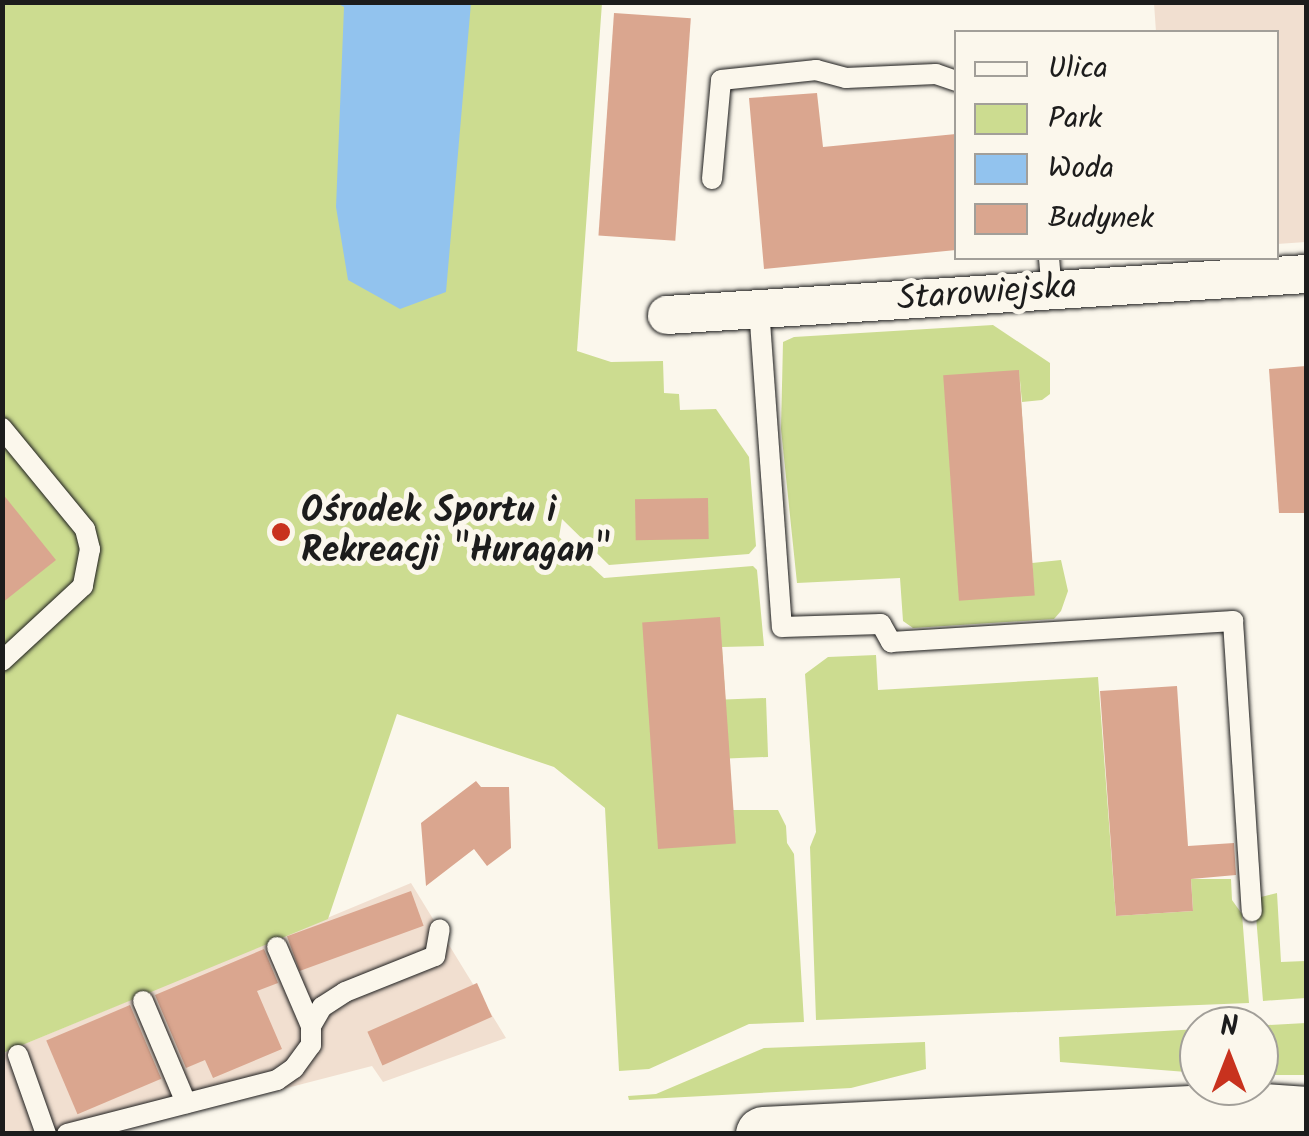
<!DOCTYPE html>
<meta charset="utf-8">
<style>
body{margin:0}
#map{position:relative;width:1309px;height:1136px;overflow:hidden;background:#fbf7ec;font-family:Kalam,sans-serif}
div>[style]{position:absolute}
.built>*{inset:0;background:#f1dfd0}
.green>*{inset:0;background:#ccdc90;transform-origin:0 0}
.water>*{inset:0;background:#92c3ee}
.building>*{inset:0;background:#daa68f;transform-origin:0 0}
.roads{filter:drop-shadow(0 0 2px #1c1c1c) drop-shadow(0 0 2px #1c1c1c)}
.lane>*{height:20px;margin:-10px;padding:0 10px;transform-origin:10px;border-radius:10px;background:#fbf7ec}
.street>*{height:38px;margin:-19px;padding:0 19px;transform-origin:19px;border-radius:19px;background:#fbf7ec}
.secondary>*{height:55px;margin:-27.5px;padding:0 27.5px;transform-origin:27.5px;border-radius:27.5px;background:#fbf7ec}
.dots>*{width:28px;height:28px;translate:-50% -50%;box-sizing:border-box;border:5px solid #fbf7ec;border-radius:50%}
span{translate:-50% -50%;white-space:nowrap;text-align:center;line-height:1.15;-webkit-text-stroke:10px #fbf7ec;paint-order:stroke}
.street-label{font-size:35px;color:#1c1c1c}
.poi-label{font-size:35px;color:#1c1c1c;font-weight:700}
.left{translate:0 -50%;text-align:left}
.frame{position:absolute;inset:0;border:5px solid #1c1c1c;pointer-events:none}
.legend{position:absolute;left:954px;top:30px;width:325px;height:230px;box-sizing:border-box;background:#fbf7ec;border:2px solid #a29f99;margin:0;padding:12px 18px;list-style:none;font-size:30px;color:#1c1c1c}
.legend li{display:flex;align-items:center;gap:20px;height:50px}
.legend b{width:50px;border:2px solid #a29f99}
.north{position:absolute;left:1179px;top:1006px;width:100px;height:100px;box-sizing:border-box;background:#fbf7ec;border:2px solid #a29f99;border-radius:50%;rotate:0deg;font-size:28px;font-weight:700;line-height:40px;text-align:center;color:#1c1c1c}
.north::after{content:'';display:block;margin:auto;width:35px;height:45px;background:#c8321e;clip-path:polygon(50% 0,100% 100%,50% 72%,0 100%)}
</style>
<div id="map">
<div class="built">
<i style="clip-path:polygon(1154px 3px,1306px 3px,1306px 242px,1277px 244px,1276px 32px,1156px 32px)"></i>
<i style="clip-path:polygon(411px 883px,506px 1038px,383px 1082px,372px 1066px,112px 1133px,3px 1134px,3px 1053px)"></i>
</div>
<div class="green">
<i style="clip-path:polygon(3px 3px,602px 3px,577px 351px,611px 362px,663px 361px,664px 393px,679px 394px,680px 410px,716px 409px,749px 457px,756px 546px,749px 554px,609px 565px,562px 519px,559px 537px,604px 578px,753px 566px,757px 570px,764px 646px,722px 647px,720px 618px,735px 844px,733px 810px,778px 810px,786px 826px,787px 843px,794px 854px,804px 1022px,749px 1024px,649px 1069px,619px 1071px,605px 808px,554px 767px,397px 714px,328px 919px,3px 1053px)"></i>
<i style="clip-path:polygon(993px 325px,1050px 363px,1050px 394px,1042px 400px,1022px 402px,1019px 370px,1034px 596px,1032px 563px,1061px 560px,1068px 591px,1061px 611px,1054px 619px,913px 628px,903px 621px,900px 578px,797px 583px,781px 429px,783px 342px,794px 337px)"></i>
<i style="clip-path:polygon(876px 655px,878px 690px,1098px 677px,1116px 916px,1193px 911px,1191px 879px,1231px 879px,1232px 900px,1242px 914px,1249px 1003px,816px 1020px,810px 847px,816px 832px,805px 674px,828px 657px)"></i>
<i style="left:766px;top:698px;width:59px;height:41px;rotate:88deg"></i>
<i style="clip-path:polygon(1277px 893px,1281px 962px,1305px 961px,1306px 998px,1263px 1001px,1256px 916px,1261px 897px)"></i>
<i style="clip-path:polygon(1306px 1023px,1306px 1075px,1259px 1075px,1259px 1026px,1251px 1026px)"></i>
<i style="clip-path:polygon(1199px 1029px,1199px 1073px,1060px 1062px,1059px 1037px)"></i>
<i style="clip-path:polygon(925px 1042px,926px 1069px,851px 1088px,629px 1100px,628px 1096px,656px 1094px,764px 1048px)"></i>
</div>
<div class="water">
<i style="clip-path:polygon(337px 3px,471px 3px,446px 292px,400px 309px,348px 280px,336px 207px,344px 7px)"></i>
</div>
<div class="building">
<i style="left:614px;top:13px;width:77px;height:223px;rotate:4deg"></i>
<i style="clip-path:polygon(817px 93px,823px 147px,956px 134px,956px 250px,764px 269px,749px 98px)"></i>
<i style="clip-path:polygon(1306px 366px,1306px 513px,1279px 513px,1269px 369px)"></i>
<i style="left:1019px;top:370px;width:226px;height:76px;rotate:86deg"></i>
<i style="clip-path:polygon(2px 493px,56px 560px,2px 603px)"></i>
<i style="left:708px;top:498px;width:41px;height:73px;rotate:89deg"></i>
<i style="left:720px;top:617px;width:227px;height:78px;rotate:86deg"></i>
<i style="clip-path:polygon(1177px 686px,1188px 846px,1234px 843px,1236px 875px,1191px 879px,1193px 911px,1116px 916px,1100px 691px)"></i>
<i style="clip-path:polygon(476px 781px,481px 787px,509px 787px,511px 848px,487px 866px,474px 849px,426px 886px,421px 823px)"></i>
<i style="left:411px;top:891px;width:37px;height:132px;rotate:70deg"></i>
<i style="clip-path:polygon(264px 949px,278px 983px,257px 991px,282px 1049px,213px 1078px,205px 1060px,186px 1068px,155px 995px)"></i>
<i style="left:477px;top:983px;width:37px;height:120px;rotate:66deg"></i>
<i style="left:130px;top:1005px;width:80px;height:91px;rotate:67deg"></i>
</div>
<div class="roads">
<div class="lane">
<i style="left:712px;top:179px;width:99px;rotate:-84.8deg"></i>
<i style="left:721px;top:80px;width:96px;rotate:-6deg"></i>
<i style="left:816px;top:70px;width:31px;rotate:15deg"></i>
<i style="left:846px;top:78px;width:90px;rotate:-2.5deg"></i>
<i style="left:936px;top:74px;width:21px;rotate:19deg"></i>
<i style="left:1049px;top:258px;width:32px;rotate:85deg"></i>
<i style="left:759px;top:308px;width:320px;rotate:85.9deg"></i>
<i style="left:782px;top:627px;width:99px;rotate:-1.7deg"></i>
<i style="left:881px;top:624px;width:21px;rotate:61deg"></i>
<i style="left:891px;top:642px;width:343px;rotate:-3.5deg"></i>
<i style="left:1233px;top:621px;width:291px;rotate:86.3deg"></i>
<i style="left:2px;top:428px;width:131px;rotate:50.6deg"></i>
<i style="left:85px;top:529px;width:21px;rotate:76deg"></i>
<i style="left:90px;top:549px;width:38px;rotate:101deg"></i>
<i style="left:83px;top:586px;width:110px;rotate:137.2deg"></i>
<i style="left:277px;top:947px;width:86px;rotate:66.7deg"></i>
<i style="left:143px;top:1001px;width:111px;rotate:67.1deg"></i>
<i style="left:18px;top:1055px;width:84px;rotate:70.5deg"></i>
<i style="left:67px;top:1134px;width:217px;rotate:-14.4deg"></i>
<i style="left:277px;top:1080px;width:21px;rotate:-35deg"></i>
<i style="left:294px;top:1068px;width:29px;rotate:-54deg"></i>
<i style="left:311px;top:1045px;width:19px;rotate:-90deg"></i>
<i style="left:311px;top:1026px;width:22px;rotate:-60deg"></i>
<i style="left:322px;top:1007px;width:27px;rotate:-33deg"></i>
<i style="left:345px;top:992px;width:97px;rotate:-21.8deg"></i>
<i style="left:435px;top:956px;width:27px;rotate:-80deg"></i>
</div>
<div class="street">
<i style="left:667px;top:315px;width:640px;rotate:-3.67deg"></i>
</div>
<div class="secondary">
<i style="left:763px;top:1134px;width:486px;rotate:-2.8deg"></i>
<i style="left:1248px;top:1110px;width:58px;rotate:3.9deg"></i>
</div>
</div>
<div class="dots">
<i style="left:281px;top:532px;background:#c8321e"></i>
</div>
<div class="street-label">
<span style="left:987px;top:294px;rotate:-4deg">Starowiejska</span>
</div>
<div class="poi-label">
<span class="left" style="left:301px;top:532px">Ośrodek Sportu i<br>Rekreacji "Huragan"</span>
</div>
<div class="frame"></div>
<ul class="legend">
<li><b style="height:12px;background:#fbf7ec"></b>Ulica</li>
<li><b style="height:28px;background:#ccdc90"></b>Park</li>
<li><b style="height:28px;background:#92c3ee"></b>Woda</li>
<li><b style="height:28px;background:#daa68f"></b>Budynek</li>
</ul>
<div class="north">N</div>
</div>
